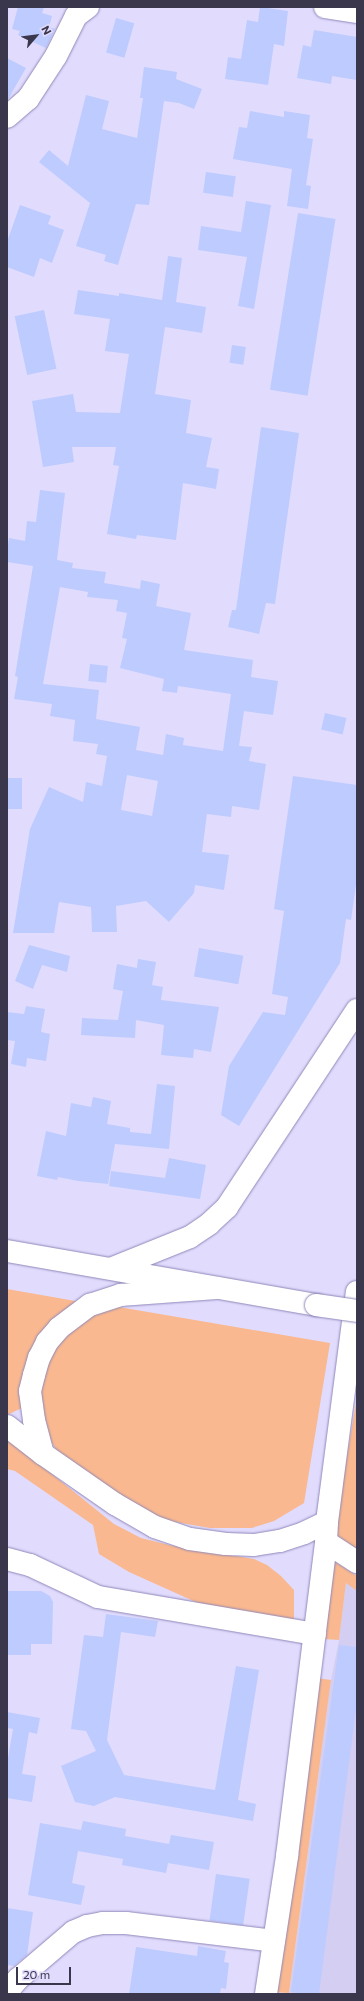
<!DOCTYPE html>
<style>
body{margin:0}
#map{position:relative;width:364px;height:2001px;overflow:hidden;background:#e1dcfd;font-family:Commissioner,sans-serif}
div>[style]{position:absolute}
.built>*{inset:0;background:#d3cef2}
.green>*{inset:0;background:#f9b88f}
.building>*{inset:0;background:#bdcbff;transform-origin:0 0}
.roads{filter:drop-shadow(0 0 1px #9087b9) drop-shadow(0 0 1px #9087b9)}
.minor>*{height:22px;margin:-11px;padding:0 11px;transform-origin:11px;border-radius:11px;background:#fff}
.major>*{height:22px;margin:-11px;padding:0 11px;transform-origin:11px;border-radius:11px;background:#fff}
.highway>*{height:22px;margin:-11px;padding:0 11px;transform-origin:11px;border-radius:11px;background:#fff}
.bridges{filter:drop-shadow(0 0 1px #9087b9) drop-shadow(0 0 1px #9087b9)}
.highway-bridge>*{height:22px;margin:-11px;padding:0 11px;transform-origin:11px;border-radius:11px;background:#fff}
span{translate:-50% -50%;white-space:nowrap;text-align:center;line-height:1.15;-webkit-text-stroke:3.5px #e1dcfd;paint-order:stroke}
.frame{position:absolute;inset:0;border:8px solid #3a374c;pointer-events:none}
.north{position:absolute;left:16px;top:16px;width:40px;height:40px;-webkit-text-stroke:3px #e1dcfd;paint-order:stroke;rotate:62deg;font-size:11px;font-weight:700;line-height:16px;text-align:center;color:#3a374c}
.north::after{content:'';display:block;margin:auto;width:14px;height:18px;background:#3a374c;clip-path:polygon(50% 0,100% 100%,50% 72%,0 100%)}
.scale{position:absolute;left:16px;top:1967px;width:55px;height:18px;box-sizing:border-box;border:2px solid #3a374c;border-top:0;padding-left:5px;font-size:12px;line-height:14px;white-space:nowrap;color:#3a374c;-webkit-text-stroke:3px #e1dcfd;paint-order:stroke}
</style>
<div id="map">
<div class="built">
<i style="clip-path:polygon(346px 1583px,357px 1588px,357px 1994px,289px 1994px,331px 1680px,339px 1640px)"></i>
</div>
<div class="green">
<i style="clip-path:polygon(7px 1289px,81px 1302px,22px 1408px,7px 1415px)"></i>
<i style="clip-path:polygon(113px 1306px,330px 1343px,304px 1503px,274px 1521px,252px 1528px,210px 1528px,158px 1519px,128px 1505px,57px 1451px,47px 1435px,41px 1395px,44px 1375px,52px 1355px,64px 1336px,94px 1314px)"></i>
<i style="clip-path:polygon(357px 1398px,357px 1555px,336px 1541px,336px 1519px)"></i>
<i style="clip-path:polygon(7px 1438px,114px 1524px,141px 1538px,169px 1545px,254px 1559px,267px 1565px,281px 1576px,294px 1590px,294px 1621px,200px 1604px,129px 1572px,99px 1554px,93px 1525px,15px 1471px,7px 1469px)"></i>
<i style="clip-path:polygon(334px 1561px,357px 1576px,357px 1591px,346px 1583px,339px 1640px,323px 1639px)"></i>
<i style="clip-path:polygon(317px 1678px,331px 1680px,289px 1993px,272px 1992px)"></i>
</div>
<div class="building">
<i style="clip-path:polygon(18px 7px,44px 7px,42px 13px,52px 16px,49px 27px,55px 29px,46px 48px,18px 35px,20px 31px,12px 29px)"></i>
<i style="clip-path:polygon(260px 7px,288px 11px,284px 46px,274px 44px,268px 85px,225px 79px,228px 57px,241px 59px,247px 20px,258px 22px)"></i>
<i style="left:116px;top:18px;width:19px;height:36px;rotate:16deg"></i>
<i style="clip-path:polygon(314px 30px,357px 37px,357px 80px,332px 76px,331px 84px,297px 78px,303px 45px,311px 47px)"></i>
<i style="clip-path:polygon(7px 58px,26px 68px,7px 101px)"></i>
<i style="clip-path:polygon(144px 67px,177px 72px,176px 79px,202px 89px,194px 109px,179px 103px,164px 101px,149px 205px,136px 204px,118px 265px,104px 261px,106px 255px,76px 246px,90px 203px,39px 162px,49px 150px,68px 166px,86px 95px,109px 101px,102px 129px,137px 138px,143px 98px,140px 98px)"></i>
<i style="clip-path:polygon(250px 111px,284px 117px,284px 111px,310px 115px,307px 138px,313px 139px,306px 185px,311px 186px,308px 209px,287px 206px,292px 169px,233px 159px,239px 127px,247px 128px)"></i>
<i style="left:206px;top:172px;width:30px;height:21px;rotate:8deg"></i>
<i style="clip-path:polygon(246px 201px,271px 205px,254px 309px,238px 306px,247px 257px,198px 250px,201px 226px,241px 232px)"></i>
<i style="clip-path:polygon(20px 205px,51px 216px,48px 224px,64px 230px,52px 263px,40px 258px,34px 277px,7px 267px,7px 242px)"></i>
<i style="left:298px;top:213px;width:38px;height:179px;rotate:9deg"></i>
<i style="clip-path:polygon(168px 256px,182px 258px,176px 302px,206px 307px,202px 333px,165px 327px,155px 394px,191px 400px,186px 433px,212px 438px,206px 467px,219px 469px,216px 489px,183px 483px,176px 540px,137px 535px,136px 539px,107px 534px,119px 466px,113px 465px,116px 447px,72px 447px,74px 462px,43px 467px,32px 401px,73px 394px,76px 412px,120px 413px,129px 354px,105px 351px,110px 319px,74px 314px,78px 290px,119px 296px,119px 293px,162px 300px)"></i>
<i style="left:44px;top:310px;width:60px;height:30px;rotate:78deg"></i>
<i style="left:232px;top:345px;width:14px;height:18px;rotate:8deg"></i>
<i style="clip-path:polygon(261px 427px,299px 433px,275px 604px,266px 603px,259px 634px,228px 627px,232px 610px,236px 610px)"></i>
<i style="clip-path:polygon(evenodd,40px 490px,65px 493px,57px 560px,73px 563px,72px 568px,106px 572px,104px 583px,140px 589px,141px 580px,160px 584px,156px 606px,191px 613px,184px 650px,253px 660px,251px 677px,278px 681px,273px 715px,244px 711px,239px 746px,252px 747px,249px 761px,266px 764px,259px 810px,232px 806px,231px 817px,207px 814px,202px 852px,229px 855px,224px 890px,195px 885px,194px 893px,169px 922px,146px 901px,116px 906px,117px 932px,92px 932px,91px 907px,59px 902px,54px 933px,13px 933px,30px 829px,49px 787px,83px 802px,86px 782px,102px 786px,107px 756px,96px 754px,98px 744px,73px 741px,75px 720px,50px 716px,52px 704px,14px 699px,18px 677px,15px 676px,33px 566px,7px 562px,7px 551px,9px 538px,25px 541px,27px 521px,36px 522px,40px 490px,60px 587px,88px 592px,87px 597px,118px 600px,116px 611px,127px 613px,122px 638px,127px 639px,120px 668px,164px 679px,162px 691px,177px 693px,178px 686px,231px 694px,223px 751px,183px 745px,184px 738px,166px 734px,163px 755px,136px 750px,140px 727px,96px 719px,99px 690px,43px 684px,60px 587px,40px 490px,127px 775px,158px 781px,152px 816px,121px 810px,127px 775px)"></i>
<i style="left:90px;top:664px;width:18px;height:17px;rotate:6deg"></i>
<i style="left:325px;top:713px;width:22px;height:17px;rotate:13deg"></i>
<i style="clip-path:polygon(293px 776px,357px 785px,357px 877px,351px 920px,346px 919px,340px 963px,239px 1126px,221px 1115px,229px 1066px,263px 1012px,285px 1015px,288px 997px,272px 994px,284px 911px,274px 909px)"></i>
<i style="left:7px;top:778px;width:15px;height:31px"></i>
<i style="clip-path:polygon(29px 945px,70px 956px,67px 972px,42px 965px,33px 989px,15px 981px)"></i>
<i style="left:199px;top:948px;width:45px;height:29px;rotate:10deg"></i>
<i style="clip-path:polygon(138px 959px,156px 962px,152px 985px,163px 987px,161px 1000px,219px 1007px,211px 1052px,194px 1049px,193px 1058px,161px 1055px,164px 1025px,136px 1020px,135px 1038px,81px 1035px,82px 1018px,118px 1020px,123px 991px,113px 989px,117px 964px,137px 968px)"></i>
<i style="clip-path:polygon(26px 1006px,45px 1009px,41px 1032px,50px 1034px,46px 1061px,27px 1058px,26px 1067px,11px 1064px,15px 1041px,7px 1040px,7px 1012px,24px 1014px)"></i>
<i style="clip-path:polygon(157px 1084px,175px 1086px,169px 1149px,115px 1144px,108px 1184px,78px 1181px,58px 1177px,57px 1180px,37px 1176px,46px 1131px,66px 1136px,71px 1103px,91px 1107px,93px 1097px,111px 1101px,107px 1124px,130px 1128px,130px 1132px,151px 1134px)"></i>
<i style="clip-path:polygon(169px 1158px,206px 1165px,200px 1199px,109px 1186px,111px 1171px,165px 1178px)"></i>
<i style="clip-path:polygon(7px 1591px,41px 1591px,50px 1596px,53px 1602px,52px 1644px,31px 1644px,31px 1655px,7px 1655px)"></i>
<i style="clip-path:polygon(106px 1614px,158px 1621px,155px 1637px,121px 1632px,107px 1740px,124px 1775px,215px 1790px,236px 1666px,259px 1670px,238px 1800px,256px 1804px,253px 1821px,115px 1797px,94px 1806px,75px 1802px,61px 1766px,96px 1751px,86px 1731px,71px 1729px,84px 1635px,103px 1637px)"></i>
<i style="clip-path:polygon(339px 1645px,357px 1647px,357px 1701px,319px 1994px,306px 1994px,291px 1992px)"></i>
<i style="clip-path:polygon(7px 1712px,40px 1718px,37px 1734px,29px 1732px,22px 1774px,36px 1776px,32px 1802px,7px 1798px,7px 1758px,8px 1758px,13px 1729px,7px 1728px)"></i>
<i style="clip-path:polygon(83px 1821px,126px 1829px,125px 1836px,169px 1844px,171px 1835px,214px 1842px,209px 1870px,168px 1863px,166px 1873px,122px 1865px,123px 1859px,78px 1851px,72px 1883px,85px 1886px,81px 1905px,28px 1895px,40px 1823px,81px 1830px)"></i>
<i style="left:216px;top:1874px;width:34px;height:47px;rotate:8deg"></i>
<i style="clip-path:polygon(7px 1908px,33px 1912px,27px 1955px,14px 1966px,7px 1965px)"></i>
<i style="clip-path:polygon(198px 1946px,226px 1951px,224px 1962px,229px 1963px,226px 1989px,221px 1988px,220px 1994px,129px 1994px,136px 1947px,197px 1956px)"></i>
</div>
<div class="roads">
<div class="minor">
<i style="left:325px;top:7px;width:32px;rotate:9deg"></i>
<i style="left:7px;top:117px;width:28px;rotate:-41deg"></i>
<i style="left:28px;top:99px;width:51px;rotate:-56.9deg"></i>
<i style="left:56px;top:56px;width:45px;rotate:-63.4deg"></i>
<i style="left:76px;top:16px;width:15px;rotate:-37deg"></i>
<i style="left:7px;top:1559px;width:24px;rotate:15deg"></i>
<i style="left:30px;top:1565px;width:75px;rotate:25.2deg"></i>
<i style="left:98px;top:1597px;width:220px;rotate:9.7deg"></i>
<i style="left:7px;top:1992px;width:17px;rotate:-50deg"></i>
<i style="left:18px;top:1979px;width:72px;rotate:-40.5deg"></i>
<i style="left:73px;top:1932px;width:15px;rotate:-23deg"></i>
<i style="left:87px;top:1926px;width:16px;rotate:-11deg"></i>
<i style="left:103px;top:1923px;width:23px"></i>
<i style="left:126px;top:1923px;width:149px;rotate:6.9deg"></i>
<i style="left:266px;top:1994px;width:140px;rotate:-81.3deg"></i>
<i style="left:287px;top:1856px;width:316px;rotate:-82.9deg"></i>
<i style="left:326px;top:1542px;width:37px;rotate:33deg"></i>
</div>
<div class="major">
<i style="left:326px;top:1542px;width:20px;rotate:-87deg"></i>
<i style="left:327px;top:1522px;width:232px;rotate:-82.6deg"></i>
</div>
<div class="highway">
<i style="left:7px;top:1251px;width:314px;rotate:9.9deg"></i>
<i style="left:113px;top:1268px;width:83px;rotate:-21.9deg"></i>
<i style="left:190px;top:1237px;width:23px;rotate:-34deg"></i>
<i style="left:209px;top:1224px;width:25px;rotate:-43deg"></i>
<i style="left:227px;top:1207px;width:236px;rotate:-56.6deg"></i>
<i style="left:7px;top:1426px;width:46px;rotate:37.9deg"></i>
<i style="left:43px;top:1454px;width:35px;rotate:-105deg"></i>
<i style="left:34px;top:1420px;width:29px;rotate:-98deg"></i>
<i style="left:30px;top:1391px;width:16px;rotate:-76deg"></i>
<i style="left:34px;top:1375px;width:18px;rotate:-74deg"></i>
<i style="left:39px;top:1358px;width:18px;rotate:-63deg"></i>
<i style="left:47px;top:1342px;width:18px;rotate:-49deg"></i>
<i style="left:59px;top:1328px;width:39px;rotate:-37deg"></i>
<i style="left:90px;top:1305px;width:33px;rotate:-18deg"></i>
<i style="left:121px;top:1295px;width:95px;rotate:-4.2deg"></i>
<i style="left:43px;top:1454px;width:88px;rotate:34.8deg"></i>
<i style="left:115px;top:1504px;width:46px;rotate:29.9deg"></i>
<i style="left:155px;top:1527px;width:37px;rotate:19deg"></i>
<i style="left:190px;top:1539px;width:36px;rotate:8deg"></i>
<i style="left:226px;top:1544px;width:28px;rotate:2deg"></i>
<i style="left:254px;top:1545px;width:26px;rotate:-9deg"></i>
<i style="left:280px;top:1541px;width:25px;rotate:-18deg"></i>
<i style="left:304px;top:1533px;width:25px;rotate:-26deg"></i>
</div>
</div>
<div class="bridges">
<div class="highway-bridge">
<i style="left:316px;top:1305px;width:41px;rotate:8.3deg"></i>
</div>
</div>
<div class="frame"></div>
<div class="north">N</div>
<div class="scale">20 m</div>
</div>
